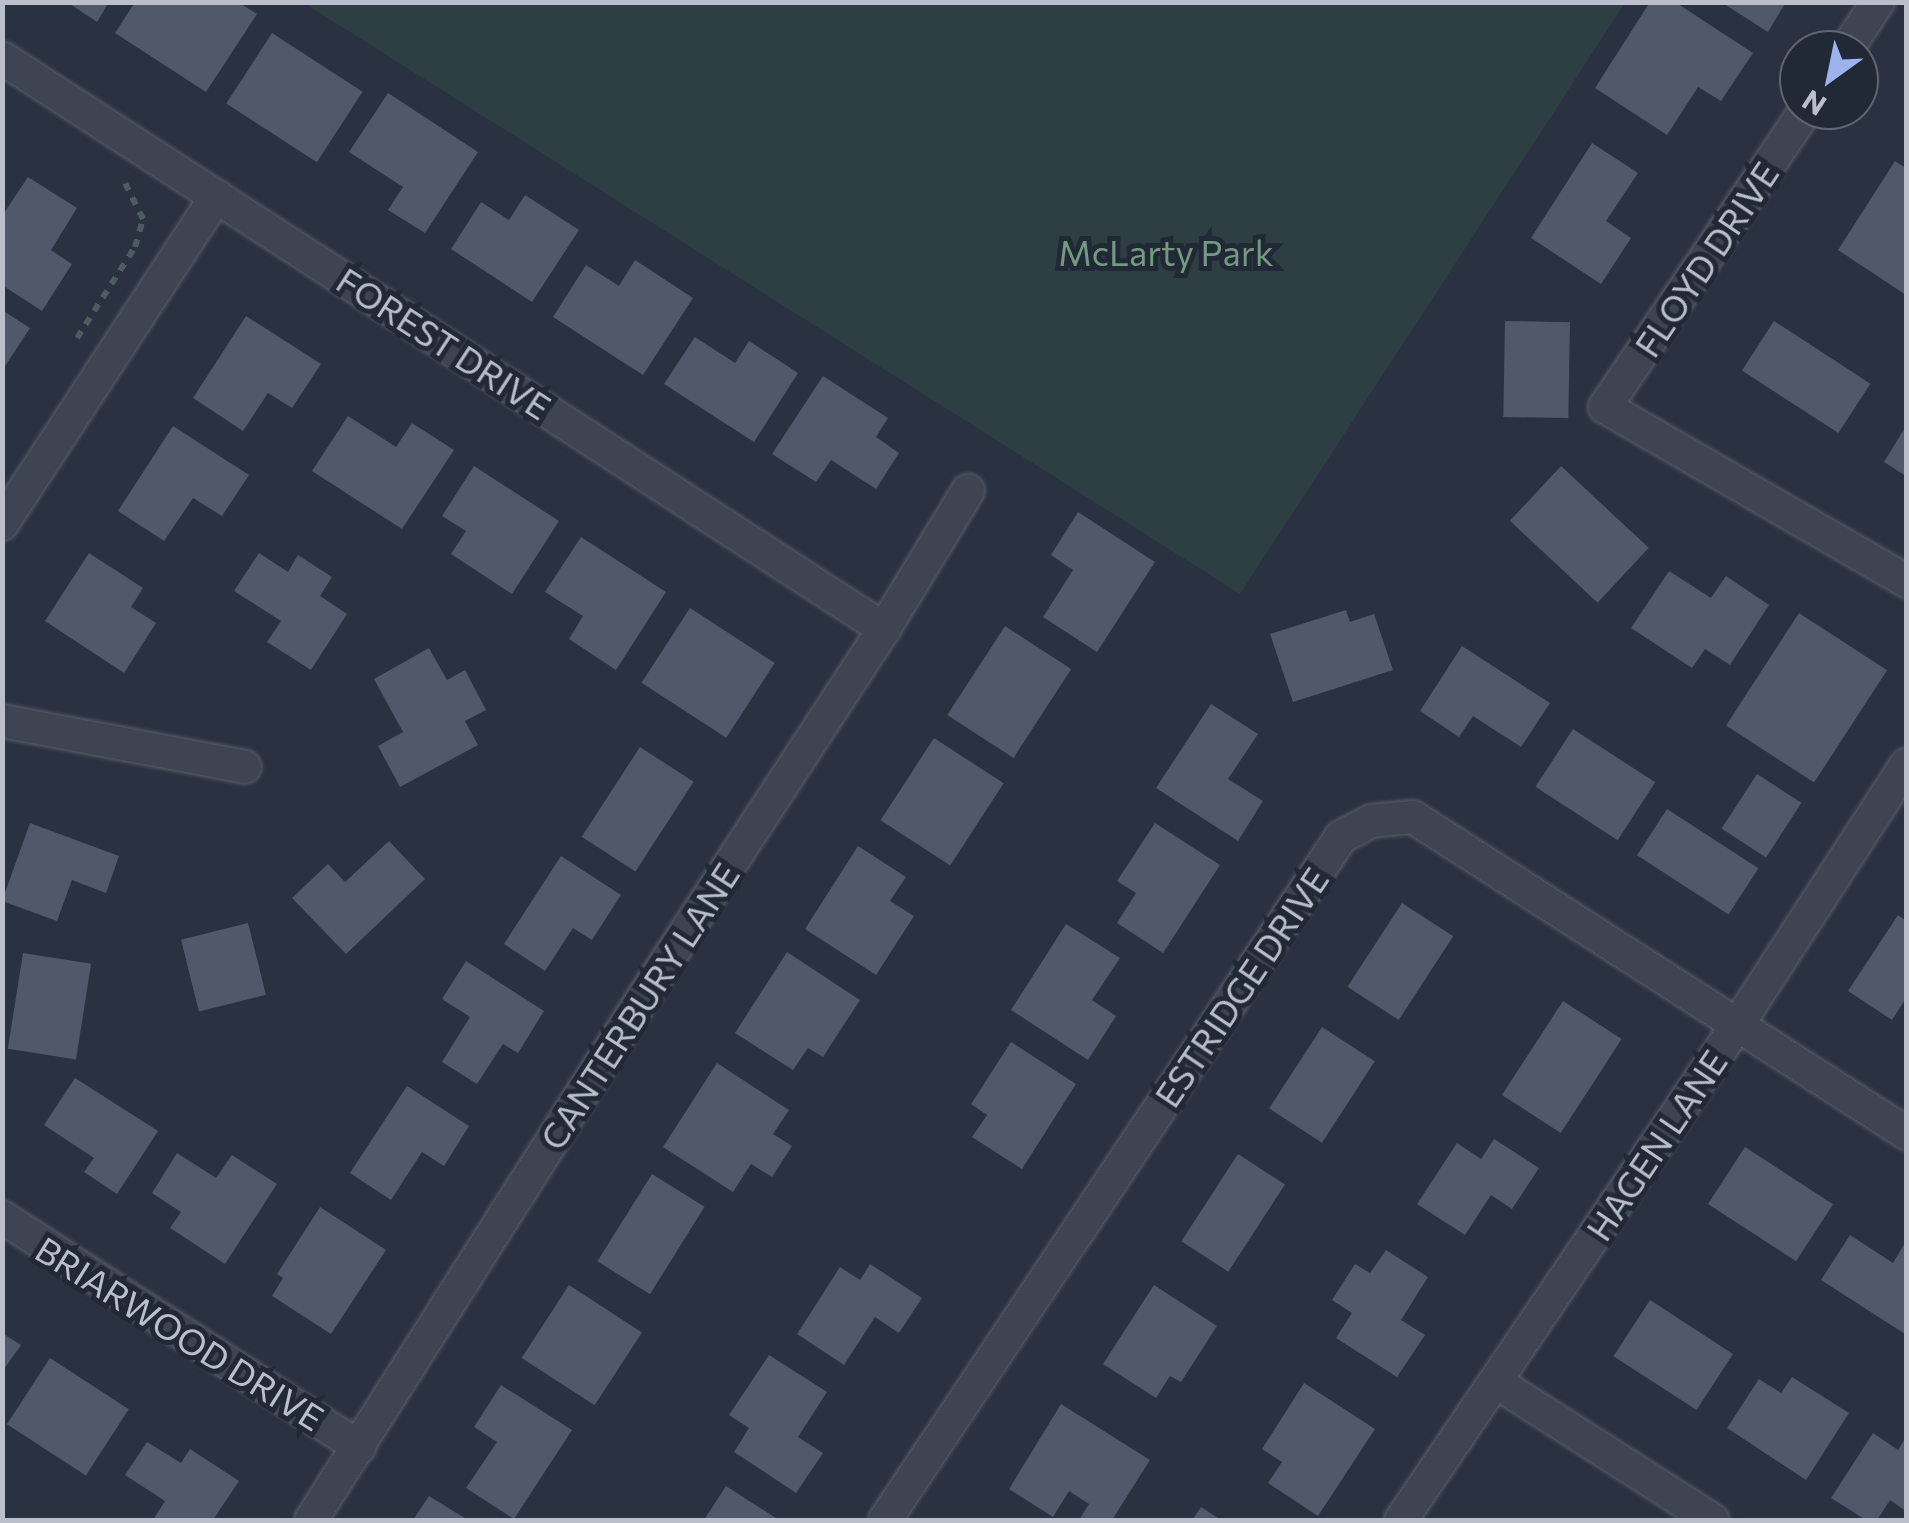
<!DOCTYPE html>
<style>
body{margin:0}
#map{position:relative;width:1909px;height:1523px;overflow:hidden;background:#2a3141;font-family:Commissioner,sans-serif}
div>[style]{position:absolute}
.green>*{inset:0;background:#2d3f43}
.building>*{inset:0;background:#505869;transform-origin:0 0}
.path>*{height:6px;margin-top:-3px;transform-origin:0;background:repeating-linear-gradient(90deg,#4c5c61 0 8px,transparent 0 16px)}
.roads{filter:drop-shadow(0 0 2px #595f6b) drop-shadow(0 0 2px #595f6b)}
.street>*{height:32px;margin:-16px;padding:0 16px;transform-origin:16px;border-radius:16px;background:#3e4451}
span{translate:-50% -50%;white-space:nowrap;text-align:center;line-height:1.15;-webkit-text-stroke:10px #222936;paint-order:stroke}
.park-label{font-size:35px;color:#749981}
.street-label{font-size:35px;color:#bbbfcb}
.frame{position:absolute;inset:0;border:5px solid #bbbfcb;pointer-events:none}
.north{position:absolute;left:1779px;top:30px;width:100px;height:100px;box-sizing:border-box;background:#222936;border:2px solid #5f6572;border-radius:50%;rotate:213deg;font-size:28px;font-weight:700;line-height:40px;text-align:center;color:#bbbfcb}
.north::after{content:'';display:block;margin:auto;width:35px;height:45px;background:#9cb3ef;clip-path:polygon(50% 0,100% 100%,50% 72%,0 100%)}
</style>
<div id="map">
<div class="green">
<i style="clip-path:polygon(304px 3px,1625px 3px,1240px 594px)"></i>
</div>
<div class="building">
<i style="clip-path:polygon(67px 2px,109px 2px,97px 22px)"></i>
<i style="clip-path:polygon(135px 2px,238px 2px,257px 14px,206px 92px,115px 33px)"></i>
<i style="clip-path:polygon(1650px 2px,1675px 2px,1753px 53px,1721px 101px,1698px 87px,1667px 135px,1595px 88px)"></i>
<i style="clip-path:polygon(1721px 2px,1786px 2px,1768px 32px)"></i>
<i style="left:272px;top:33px;width:108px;height:84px;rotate:33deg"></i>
<i style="clip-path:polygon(388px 93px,478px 152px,425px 233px,388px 210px,403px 187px,349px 152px)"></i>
<i style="clip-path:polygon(1592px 143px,1638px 173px,1606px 221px,1631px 238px,1601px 284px,1531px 238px)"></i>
<i style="clip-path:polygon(1895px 161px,1906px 168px,1906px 295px,1838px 250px)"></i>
<i style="clip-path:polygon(28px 177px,77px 208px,51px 250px,72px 264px,42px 311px,2px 285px,2px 216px)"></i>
<i style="clip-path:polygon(525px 195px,579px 230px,532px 302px,451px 249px,481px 202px,509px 220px)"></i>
<i style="clip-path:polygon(635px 260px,693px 298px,643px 375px,553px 317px,586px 265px,619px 286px)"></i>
<i style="clip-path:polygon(2px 310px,30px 328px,2px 371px)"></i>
<i style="clip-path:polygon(246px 316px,321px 364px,292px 408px,268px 393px,243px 431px,193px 398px)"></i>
<i style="left:1505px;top:321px;width:65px;height:96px;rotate:1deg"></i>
<i style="left:1774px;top:321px;width:115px;height:59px;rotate:33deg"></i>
<i style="clip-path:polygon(695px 337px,735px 363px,749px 341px,798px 373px,754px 442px,664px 384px)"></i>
<i style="clip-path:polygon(823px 376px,888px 418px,876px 437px,899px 453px,876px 489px,831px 460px,816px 482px,772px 454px)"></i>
<i style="clip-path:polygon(348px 416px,396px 447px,412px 423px,454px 450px,402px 529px,312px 471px)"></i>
<i style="clip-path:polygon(173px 426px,249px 475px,222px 516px,193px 498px,164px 541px,118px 511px)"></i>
<i style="clip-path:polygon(1906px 426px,1906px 476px,1884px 462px)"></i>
<i style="clip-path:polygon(474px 466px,559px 521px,512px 594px,451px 554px,466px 531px,442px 516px)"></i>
<i style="left:1561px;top:466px;width:120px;height:75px;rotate:43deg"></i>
<i style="clip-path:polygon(1078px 512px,1155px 562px,1097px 652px,1043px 617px,1073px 570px,1051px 555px)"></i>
<i style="clip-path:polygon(581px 537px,666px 592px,616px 670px,569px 639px,583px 616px,545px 592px)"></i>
<i style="clip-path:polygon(89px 553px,143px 588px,131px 607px,156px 623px,124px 673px,45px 621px)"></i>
<i style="clip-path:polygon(259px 553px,288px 572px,298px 555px,332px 577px,320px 596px,347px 614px,311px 670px,267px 642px,281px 621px,234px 591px)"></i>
<i style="clip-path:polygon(1669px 571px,1711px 598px,1726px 576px,1769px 605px,1730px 665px,1705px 649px,1692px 668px,1631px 628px)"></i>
<i style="left:690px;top:608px;width:101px;height:89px;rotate:33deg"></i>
<i style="clip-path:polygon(1346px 610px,1350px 622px,1374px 614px,1393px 670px,1293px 702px,1270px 634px)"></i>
<i style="left:1799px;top:613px;width:105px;height:134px;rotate:33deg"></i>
<i style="left:1005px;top:626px;width:79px;height:106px;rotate:33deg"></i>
<i style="clip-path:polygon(1462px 646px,1550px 703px,1521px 747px,1473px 716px,1459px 737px,1420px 711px)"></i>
<i style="clip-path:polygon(429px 648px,447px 680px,465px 670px,486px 710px,465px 721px,478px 745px,400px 787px,378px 746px,403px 732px,374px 679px)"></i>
<i style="clip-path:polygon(1211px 704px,1258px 734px,1228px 779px,1263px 801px,1238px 841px,1156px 788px)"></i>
<i style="left:1573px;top:729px;width:98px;height:69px;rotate:33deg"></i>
<i style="left:934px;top:738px;width:83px;height:98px;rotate:33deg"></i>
<i style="left:640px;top:747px;width:64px;height:107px;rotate:33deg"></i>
<i style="left:1757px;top:774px;width:53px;height:65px;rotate:33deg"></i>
<i style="left:1667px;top:809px;width:109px;height:55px;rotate:33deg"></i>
<i style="clip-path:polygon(30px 823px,119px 856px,106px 893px,72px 880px,57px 921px,2px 901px)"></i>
<i style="clip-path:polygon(1155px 823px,1220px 865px,1163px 953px,1117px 923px,1136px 893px,1117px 881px)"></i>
<i style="clip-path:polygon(389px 841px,425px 879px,346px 954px,292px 898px,328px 864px,345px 882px)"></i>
<i style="clip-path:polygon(858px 846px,906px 877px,890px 901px,914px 916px,876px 975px,805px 929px)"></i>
<i style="clip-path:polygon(561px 856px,621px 895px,592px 940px,573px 928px,545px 971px,504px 944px)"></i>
<i style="left:1402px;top:903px;width:61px;height:100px;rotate:33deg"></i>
<i style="clip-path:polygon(1898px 915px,1906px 921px,1906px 998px,1892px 1020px,1848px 991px)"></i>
<i style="left:248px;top:923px;width:74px;height:69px;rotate:76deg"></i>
<i style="clip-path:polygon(1066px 924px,1120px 958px,1092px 1000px,1116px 1016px,1088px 1060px,1011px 1010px)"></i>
<i style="clip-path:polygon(787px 952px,860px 1000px,823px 1057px,808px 1048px,793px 1070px,735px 1033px)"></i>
<i style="left:23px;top:953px;width:69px;height:97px;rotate:9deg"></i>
<i style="clip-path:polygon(466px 961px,544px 1011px,518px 1053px,503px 1044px,477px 1084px,442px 1062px,470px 1017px,442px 999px)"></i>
<i style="left:1563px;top:1001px;width:70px;height:112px;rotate:33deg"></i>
<i style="left:1322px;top:1027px;width:63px;height:97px;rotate:33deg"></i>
<i style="clip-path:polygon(1011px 1042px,1076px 1084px,1022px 1169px,972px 1137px,987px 1115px,971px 1104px)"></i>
<i style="clip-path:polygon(717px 1063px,789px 1110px,773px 1134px,792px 1146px,772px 1177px,751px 1164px,733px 1192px,663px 1147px)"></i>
<i style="clip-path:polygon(75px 1078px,158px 1131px,117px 1194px,84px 1172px,94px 1158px,44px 1125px)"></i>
<i style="clip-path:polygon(407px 1086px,469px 1126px,444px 1166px,422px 1152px,391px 1200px,350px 1173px)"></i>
<i style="clip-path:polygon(1494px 1139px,1539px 1168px,1512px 1209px,1491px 1195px,1465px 1235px,1417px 1204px,1457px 1143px,1481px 1159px)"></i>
<i style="left:1745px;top:1147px;width:105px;height:68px;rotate:33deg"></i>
<i style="clip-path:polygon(177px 1153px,216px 1178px,232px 1155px,277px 1184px,225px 1264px,170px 1228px,181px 1212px,152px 1193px)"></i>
<i style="left:1238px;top:1154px;width:56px;height:104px;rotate:33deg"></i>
<i style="left:652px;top:1174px;width:62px;height:103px;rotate:32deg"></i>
<i style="clip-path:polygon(320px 1207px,386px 1250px,331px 1334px,272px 1296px,283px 1278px,277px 1274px)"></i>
<i style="clip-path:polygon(1850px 1235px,1893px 1263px,1906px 1241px,1905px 1334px,1821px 1280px)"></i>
<i style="clip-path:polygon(1386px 1250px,1428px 1277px,1401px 1320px,1425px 1335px,1397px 1377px,1336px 1338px,1352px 1313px,1332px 1300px,1355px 1264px,1370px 1273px)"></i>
<i style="clip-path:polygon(870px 1264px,922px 1298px,899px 1333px,875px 1317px,844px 1365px,797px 1334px,840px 1267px,860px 1280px)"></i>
<i style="left:569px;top:1285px;width:87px;height:87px;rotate:33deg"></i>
<i style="clip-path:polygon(1154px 1285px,1217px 1326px,1181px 1382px,1170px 1376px,1156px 1398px,1103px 1364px)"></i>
<i style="left:1650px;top:1300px;width:99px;height:67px;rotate:33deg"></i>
<i style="clip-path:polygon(2px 1333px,21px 1345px,2px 1372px)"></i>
<i style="clip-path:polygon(769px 1355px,827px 1392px,798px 1437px,823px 1453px,796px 1493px,734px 1452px,749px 1428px,729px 1415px)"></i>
<i style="left:50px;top:1358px;width:94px;height:79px;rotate:33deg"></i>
<i style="clip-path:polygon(1792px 1377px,1849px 1413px,1806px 1480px,1727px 1428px,1759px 1379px,1781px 1393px)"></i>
<i style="clip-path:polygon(1304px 1383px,1375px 1429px,1318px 1516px,1268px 1483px,1282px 1462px,1262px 1449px)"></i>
<i style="clip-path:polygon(501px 1385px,572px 1430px,514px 1519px,466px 1488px,497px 1442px,474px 1427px)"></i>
<i style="clip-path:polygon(1061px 1404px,1150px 1460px,1112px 1520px,1079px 1520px,1089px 1504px,1069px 1491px,1053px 1517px,1009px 1489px)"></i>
<i style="clip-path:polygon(1873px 1433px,1898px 1450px,1906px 1437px,1906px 1511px,1890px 1500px,1877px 1520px,1866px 1520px,1831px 1498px)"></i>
<i style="clip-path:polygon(147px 1442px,181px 1463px,190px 1449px,239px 1481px,213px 1520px,153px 1520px,165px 1501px,125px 1475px)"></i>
<i style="clip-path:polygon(726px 1486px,779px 1520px,704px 1520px)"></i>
<i style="clip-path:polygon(429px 1496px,468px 1520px,413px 1520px)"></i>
<i style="clip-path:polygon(1201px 1507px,1221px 1520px,1192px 1520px)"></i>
</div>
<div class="path">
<i style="left:77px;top:338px;width:108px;rotate:-57.5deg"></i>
<i style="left:135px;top:247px;width:29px;rotate:-74deg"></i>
<i style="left:143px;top:219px;width:40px;rotate:-116.6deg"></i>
</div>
<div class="roads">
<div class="street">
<i style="left:1846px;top:50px;width:58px;rotate:-56.3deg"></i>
<i style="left:2px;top:58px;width:1051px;rotate:32.92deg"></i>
<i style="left:1806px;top:110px;width:359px;rotate:124.1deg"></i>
<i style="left:1605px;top:407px;width:348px;rotate:30deg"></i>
<i style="left:2px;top:524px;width:392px;rotate:-56.8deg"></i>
<i style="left:2px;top:721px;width:247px;rotate:10.7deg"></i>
<i style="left:2px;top:1217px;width:425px;rotate:32.8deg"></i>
<i style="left:1496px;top:1382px;width:257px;rotate:32.5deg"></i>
<i style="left:311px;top:1520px;width:641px;rotate:-57.55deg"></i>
<i style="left:655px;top:979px;width:418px;rotate:-56.8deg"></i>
<i style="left:884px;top:629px;width:162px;rotate:-58.7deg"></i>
<i style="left:885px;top:1520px;width:821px;rotate:-56.27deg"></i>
<i style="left:1341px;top:837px;width:34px;rotate:-28deg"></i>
<i style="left:1371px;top:821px;width:42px;rotate:-5.4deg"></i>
<i style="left:1413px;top:817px;width:586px;rotate:32.66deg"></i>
<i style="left:1401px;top:1520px;width:600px;rotate:-55.81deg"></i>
<i style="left:1738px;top:1024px;width:309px;rotate:-57deg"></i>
</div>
</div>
<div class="park-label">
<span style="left:1166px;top:252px">McLarty Park</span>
</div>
<div class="street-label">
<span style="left:1706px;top:259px;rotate:-56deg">FLOYD DRIVE</span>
<span style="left:444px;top:343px;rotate:33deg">FOREST DRIVE</span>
<span style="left:1241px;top:987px;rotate:-56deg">ESTRIDGE DRIVE</span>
<span style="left:639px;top:1006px;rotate:-57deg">CANTERBURY LANE</span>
<span style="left:1656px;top:1145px;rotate:-56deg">HAGEN LANE</span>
<span style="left:180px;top:1333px;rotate:32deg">BRIARWOOD DRIVE</span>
</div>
<div class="frame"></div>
<div class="north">N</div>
</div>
